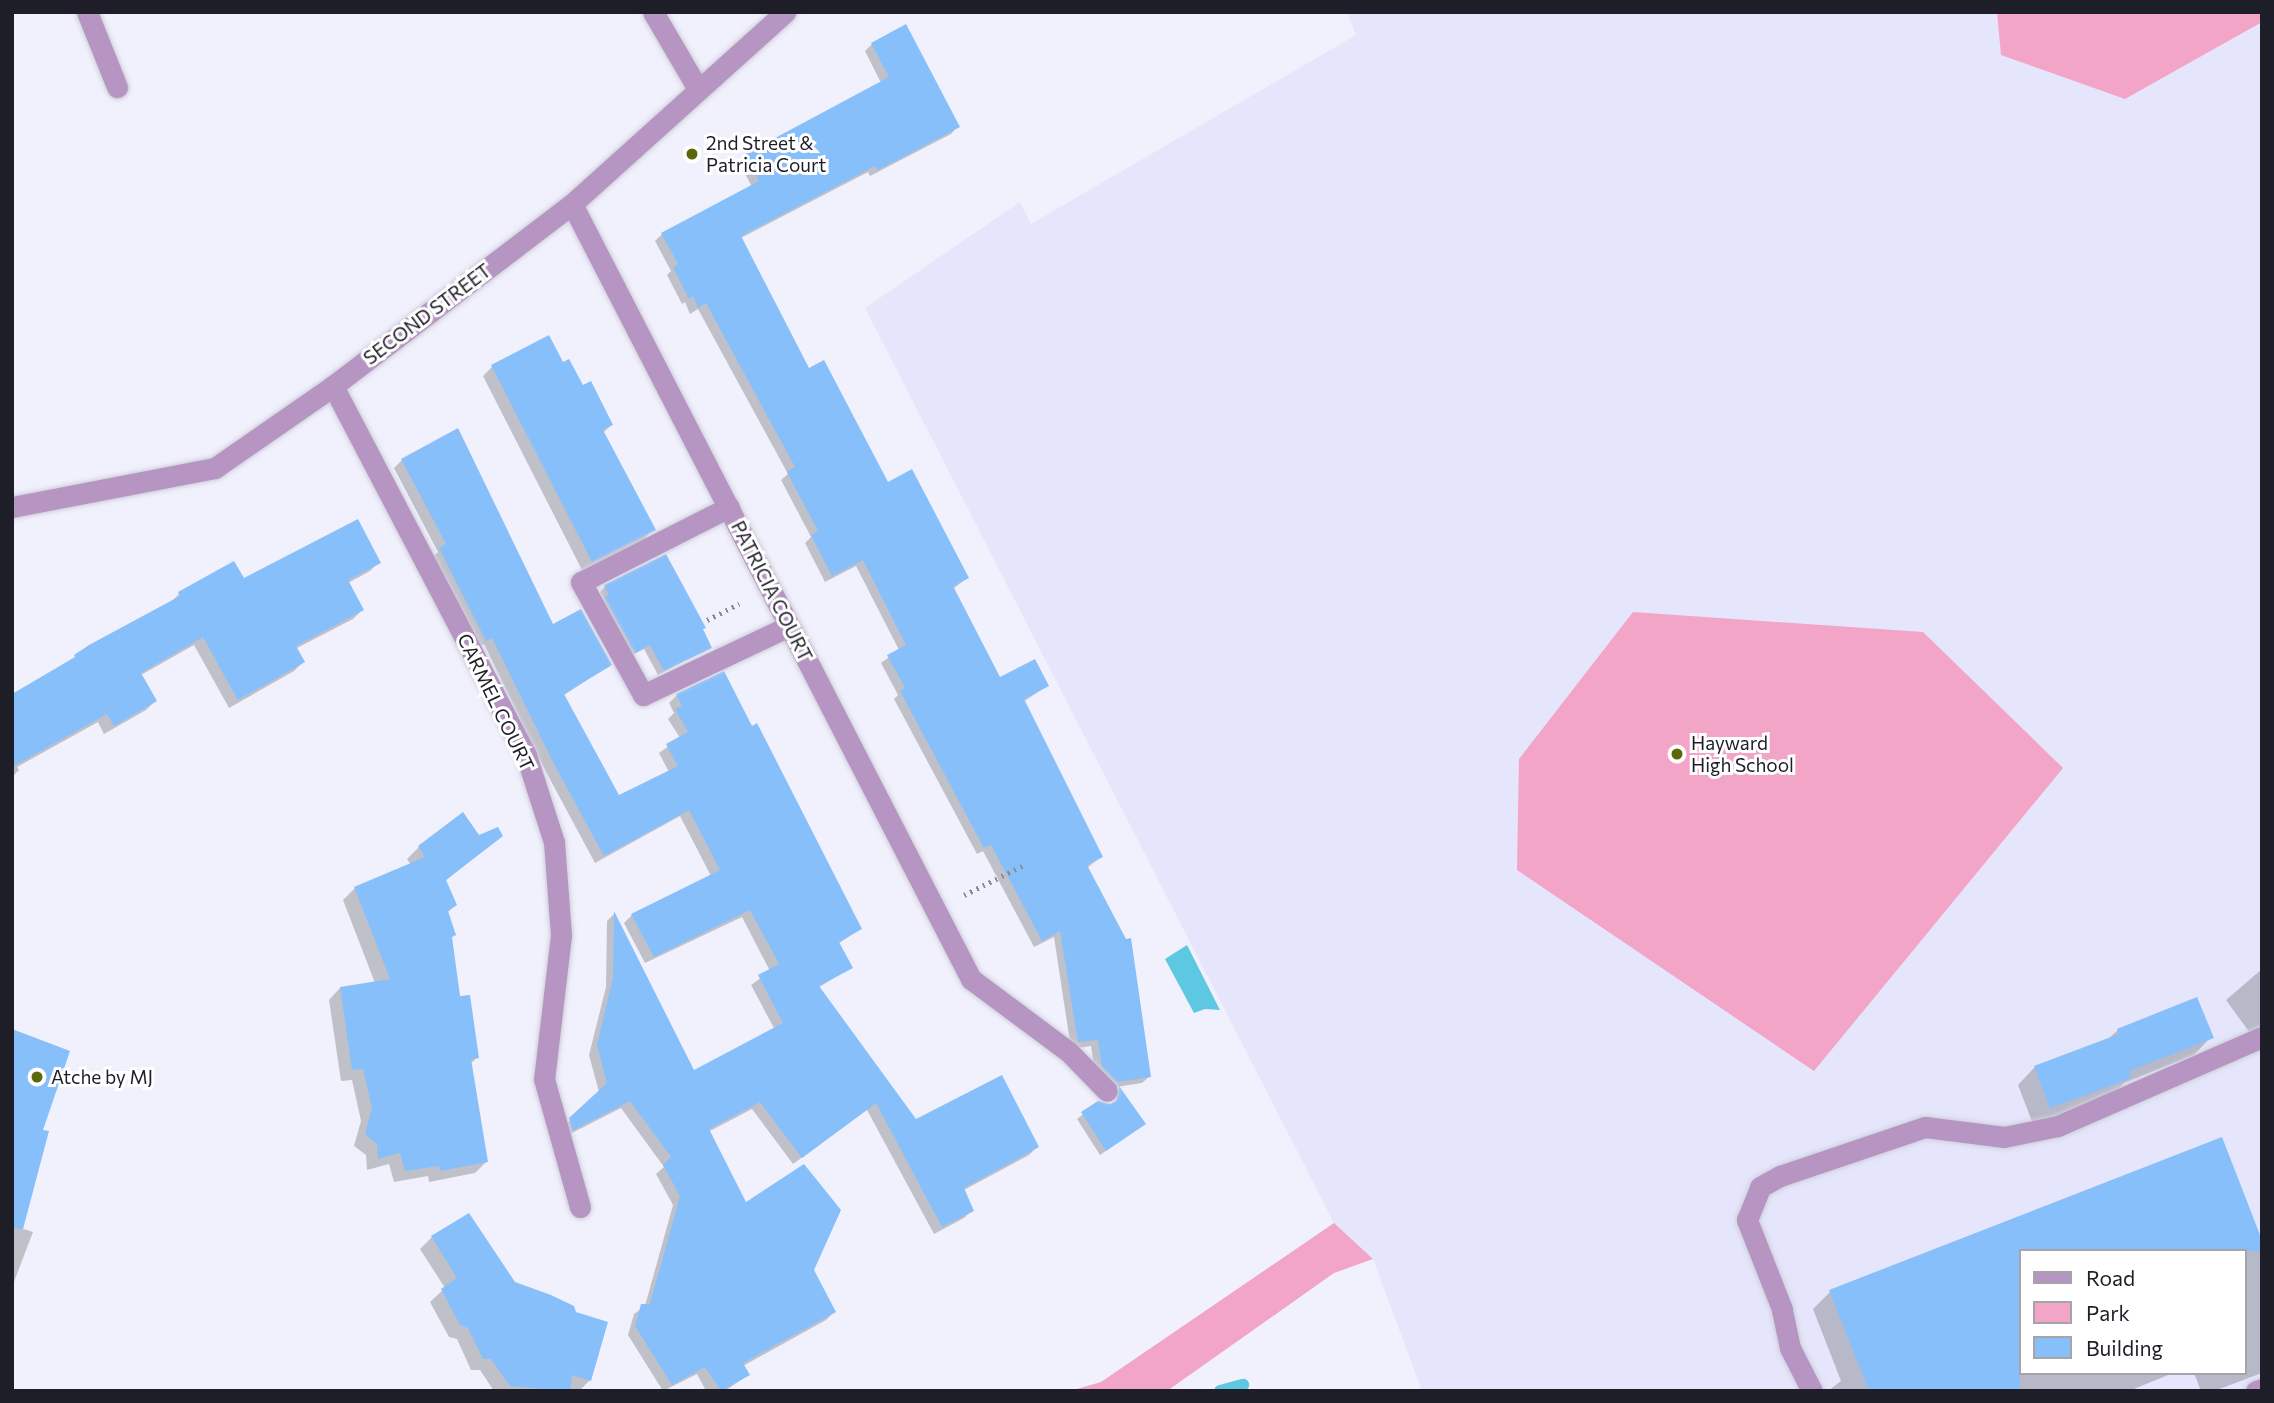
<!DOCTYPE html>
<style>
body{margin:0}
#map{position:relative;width:2274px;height:1403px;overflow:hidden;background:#f0f1fc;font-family:Commissioner,sans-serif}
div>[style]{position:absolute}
.built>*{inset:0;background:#e5e6fb}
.green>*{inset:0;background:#f2a5c7}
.water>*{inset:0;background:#5ec7e2}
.shadow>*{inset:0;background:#0003}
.stream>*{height:12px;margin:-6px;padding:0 6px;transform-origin:6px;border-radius:6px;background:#5ec7e2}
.building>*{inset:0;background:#87bffb}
.path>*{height:4.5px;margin-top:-2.25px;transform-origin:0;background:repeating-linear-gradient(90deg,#898a94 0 2px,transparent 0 7px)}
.roads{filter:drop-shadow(0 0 2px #cecfda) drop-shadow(0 0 2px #cecfda)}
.minor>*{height:21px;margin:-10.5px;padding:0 10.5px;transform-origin:10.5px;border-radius:10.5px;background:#b795c2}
.dots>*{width:19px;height:19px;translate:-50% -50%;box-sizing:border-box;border:4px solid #fff;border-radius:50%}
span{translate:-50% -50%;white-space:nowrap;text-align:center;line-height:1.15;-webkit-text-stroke:6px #fff;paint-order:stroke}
.poi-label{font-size:19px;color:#1e1e28}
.left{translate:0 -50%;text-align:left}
.street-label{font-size:19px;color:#1e1e28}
.frame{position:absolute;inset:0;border:14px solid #1e1e28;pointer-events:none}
.legend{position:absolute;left:2019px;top:1249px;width:228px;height:126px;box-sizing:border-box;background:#fff;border:2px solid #a5a5a9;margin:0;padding:9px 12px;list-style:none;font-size:21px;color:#1e1e28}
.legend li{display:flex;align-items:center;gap:14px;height:35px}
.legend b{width:35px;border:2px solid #a5a5a9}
</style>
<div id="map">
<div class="built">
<i style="clip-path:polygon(evenodd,1347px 12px,2262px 12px,2262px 1391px,1422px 1391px,1373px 1259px,1334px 1223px,865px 308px,1020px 202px,1031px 224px,1356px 35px,1347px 12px,2020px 1251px,2244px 1251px,2244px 1373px,2020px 1373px,2020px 1251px)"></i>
</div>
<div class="green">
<i style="clip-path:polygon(1997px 12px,2262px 12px,2262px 22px,2125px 99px,2001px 55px)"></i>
<i style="clip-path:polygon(1633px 612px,1923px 632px,2063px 768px,1814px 1071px,1517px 870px,1519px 759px)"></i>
<i style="clip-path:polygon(1334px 1223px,1373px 1259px,1334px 1273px,1167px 1391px,1070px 1391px,1101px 1382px)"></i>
</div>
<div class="water">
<i style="clip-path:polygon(1187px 945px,1220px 1010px,1205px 1009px,1194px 1013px,1165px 959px)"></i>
</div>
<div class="shadow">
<i style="clip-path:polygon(872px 44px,958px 126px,951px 134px,870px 176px,868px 172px,741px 238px,808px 370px,887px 485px,967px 578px,953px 589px,1000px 679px,1047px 686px,1023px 702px,1101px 857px,1087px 868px,1150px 1076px,1142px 1083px,1109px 1088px,1095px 1074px,1091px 1046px,1071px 1049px,1054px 937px,1034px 947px,983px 851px,977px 854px,894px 699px,898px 695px,881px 663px,899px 650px,856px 566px,825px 582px,805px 543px,811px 537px,781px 480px,788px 474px,698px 309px,690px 314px,685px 302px,682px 304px,667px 275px,671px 271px,655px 241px,662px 234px,752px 187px,739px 162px,746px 155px,881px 83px,865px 51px)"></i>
<i style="clip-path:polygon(562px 365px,611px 425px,603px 433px,653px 529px,644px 539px,582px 570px,483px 376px,493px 366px)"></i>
<i style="clip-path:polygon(402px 460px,553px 626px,609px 665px,563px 696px,618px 797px,669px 772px,659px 753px,680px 738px,668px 719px,674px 713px,669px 703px,677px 695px,860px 929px,838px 944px,851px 967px,818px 988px,916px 1121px,1037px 1147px,1029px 1155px,964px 1190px,972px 1210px,964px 1218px,934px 1234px,867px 1110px,793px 1164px,752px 1109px,708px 1132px,745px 1204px,812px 1270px,834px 1312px,826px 1320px,743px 1366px,748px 1375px,725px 1391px,706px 1391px,697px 1374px,663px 1391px,628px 1335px,634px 1314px,645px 1306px,673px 1205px,656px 1174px,664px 1167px,621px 1108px,564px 1137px,562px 1128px,599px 1092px,589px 1055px,606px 987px,607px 921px,614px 914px,693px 1073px,775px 1030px,751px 985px,770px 971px,742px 917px,645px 963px,624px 923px,632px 915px,711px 876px,680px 816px,595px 863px,545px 770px,484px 644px,477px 648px,432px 558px,438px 552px,394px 468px)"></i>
<i style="clip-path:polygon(379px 562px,370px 571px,348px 583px,362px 610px,353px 619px,295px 649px,303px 662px,294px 671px,229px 708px,194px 645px,141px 675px,155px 701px,146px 710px,104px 734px,98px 722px,17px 767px,19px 770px,12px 777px,12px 696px,170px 603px,179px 594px,243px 580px)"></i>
<i style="clip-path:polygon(605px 586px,701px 630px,710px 647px,658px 675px,644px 649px,629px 657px,600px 604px,604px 600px,600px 592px)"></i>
<i style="clip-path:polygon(500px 836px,445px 881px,455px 905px,447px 913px,459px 998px,478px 1057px,470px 1064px,486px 1162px,475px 1173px,429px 1182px,428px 1176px,394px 1182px,389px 1164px,367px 1170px,366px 1155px,354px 1146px,361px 1121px,352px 1080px,341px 1081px,329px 1000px,340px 988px,375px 983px,343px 900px,355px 888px,411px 865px,407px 859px,419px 847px)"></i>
<i style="clip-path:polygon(2262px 969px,2262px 1025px,2250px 1033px,2226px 1000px)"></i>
<i style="clip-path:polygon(2118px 1030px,2211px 1037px,2194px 1055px,2124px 1083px,2112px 1095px,2033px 1124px,2018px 1085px,2035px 1067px,2107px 1040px)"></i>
<i style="clip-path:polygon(12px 1031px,41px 1131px,21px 1228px,33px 1232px,12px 1287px)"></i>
<i style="clip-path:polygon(evenodd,1120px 1088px,1144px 1124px,1100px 1155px,1077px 1119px,1098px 1103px,1112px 1105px,1120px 1088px,1116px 1093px,1119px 1096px,1111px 1109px,1116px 1093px)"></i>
<i style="clip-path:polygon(2221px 1139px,2262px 1245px,2262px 1373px,2214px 1391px,2201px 1391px,2194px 1373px,2244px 1373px,2244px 1251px,2020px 1251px,2020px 1373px,2173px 1373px,2129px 1391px,1828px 1391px,1841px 1381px,1813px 1309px,1830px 1292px)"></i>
<i style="clip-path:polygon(432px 1237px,514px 1284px,590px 1380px,579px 1391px,494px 1391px,480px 1370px,471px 1370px,457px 1339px,449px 1337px,430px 1302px,445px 1288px,420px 1249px)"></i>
</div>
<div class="stream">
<i style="left:1220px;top:1391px;width:24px;rotate:-15deg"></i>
</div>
<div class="building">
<i style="clip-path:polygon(906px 24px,960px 127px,878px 170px,875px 166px,741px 236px,809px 368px,824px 360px,888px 482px,912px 469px,969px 578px,953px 586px,1000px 677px,1035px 659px,1049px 686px,1024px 699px,1103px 857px,1087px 865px,1126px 939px,1131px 938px,1151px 1077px,1117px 1082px,1102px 1067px,1098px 1040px,1078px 1042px,1060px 931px,1042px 941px,991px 845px,984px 848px,900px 691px,905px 688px,887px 655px,906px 645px,863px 560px,832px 576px,811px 535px,818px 531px,787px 472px,795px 467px,706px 303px,698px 308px,693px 296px,689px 299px,673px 267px,678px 264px,661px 233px,759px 181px,745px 154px,889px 77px,871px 43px)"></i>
<i style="clip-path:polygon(549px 335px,563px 362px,569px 359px,583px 385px,591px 381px,613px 425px,603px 430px,656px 530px,592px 562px,491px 365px)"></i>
<i style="clip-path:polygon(458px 428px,553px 624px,581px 609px,612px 665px,564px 694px,619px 795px,678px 766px,666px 744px,688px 732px,675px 709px,682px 706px,676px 694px,724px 671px,752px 726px,757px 723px,862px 929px,839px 942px,853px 968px,819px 986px,916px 1119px,1002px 1075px,1039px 1147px,964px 1188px,974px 1211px,942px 1227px,876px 1103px,802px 1158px,760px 1102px,709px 1129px,746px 1202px,804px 1164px,841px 1210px,814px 1270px,836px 1312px,743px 1363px,750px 1375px,721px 1391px,705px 1367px,672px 1385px,635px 1326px,641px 1304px,650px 1304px,680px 1196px,663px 1165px,671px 1157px,630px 1101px,572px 1131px,569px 1118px,607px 1083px,597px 1045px,613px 978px,614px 911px,694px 1070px,783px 1023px,758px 975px,779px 964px,750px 910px,654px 957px,631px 914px,720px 870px,689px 810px,604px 856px,553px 762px,492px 638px,486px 641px,439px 548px,446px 544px,401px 459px)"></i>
<i style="clip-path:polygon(358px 519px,381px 563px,348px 580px,364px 610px,296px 646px,305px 662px,238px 700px,203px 637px,141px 673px,157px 701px,114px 726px,107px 714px,12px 767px,12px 694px,75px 657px,74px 655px,89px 645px,180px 596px,178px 592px,234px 561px,244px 578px)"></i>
<i style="clip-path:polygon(666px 554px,706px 628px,703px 629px,712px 648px,664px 671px,650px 645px,635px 653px,604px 597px,609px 595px,604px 585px)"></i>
<i style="clip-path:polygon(463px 812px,479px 835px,498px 827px,503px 836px,446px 880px,457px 905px,448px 911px,456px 935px,452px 937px,460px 996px,470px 995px,479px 1058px,471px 1059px,488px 1162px,440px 1171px,439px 1166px,405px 1171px,400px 1153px,378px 1159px,377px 1144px,365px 1134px,372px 1108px,363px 1069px,352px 1070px,340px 987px,390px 979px,354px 887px,425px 857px,418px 846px)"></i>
<i style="clip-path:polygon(2197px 997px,2214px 1038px,2129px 1071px,2131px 1078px,2050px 1108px,2034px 1066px,2119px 1034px,2117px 1029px)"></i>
<i style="clip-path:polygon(12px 1029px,70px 1051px,43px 1130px,49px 1131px,23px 1229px,12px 1228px)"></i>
<i style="clip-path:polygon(1119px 1086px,1146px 1124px,1106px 1151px,1081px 1112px,1098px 1101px,1110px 1104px,1116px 1101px)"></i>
<i style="clip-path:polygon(2222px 1137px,2262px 1240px,2262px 1251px,2020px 1251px,2020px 1391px,1869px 1391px,1829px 1290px)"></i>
<i style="clip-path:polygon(469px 1213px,515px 1282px,551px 1295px,574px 1306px,576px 1312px,608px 1322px,591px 1381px,572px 1375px,570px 1391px,510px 1386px,491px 1359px,483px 1359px,468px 1328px,460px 1325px,441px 1289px,457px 1278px,431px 1236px)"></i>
</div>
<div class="path">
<i style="left:707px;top:620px;width:36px;rotate:-27deg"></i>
<i style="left:964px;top:895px;width:65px;rotate:-26.6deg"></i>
</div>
<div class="roads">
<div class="minor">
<i style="left:87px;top:12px;width:81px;rotate:68.2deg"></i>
<i style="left:653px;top:12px;width:89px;rotate:59.7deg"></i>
<i style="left:572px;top:204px;width:872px;rotate:62.76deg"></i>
<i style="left:971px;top:979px;width:122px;rotate:36.7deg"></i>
<i style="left:1069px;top:1052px;width:54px;rotate:45.7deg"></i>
<i style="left:333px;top:386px;width:416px;rotate:62.4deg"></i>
<i style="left:526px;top:755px;width:91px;rotate:72.2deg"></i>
<i style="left:554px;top:842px;width:93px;rotate:85.7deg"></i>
<i style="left:561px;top:935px;width:145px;rotate:96.7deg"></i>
<i style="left:544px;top:1079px;width:133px;rotate:74.3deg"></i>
<i style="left:12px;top:507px;width:207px;rotate:-10.9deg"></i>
<i style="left:215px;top:468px;width:144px;rotate:-34.8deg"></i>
<i style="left:333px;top:386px;width:300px;rotate:-37.3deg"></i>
<i style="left:572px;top:204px;width:287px;rotate:-42deg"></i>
<i style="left:729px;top:507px;width:166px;rotate:153.1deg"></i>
<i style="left:581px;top:582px;width:129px;rotate:61.2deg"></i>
<i style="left:643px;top:695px;width:161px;rotate:-25.3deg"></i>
<i style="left:1812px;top:1391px;width:48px;rotate:-117.1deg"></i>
<i style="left:1790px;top:1348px;width:40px;rotate:-102deg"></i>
<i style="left:1782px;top:1309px;width:96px;rotate:-111.5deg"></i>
<i style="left:1747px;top:1220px;width:35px;rotate:-68deg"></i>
<i style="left:1760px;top:1187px;width:23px;rotate:-29deg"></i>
<i style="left:1780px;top:1176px;width:153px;rotate:-18.7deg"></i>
<i style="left:1925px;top:1127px;width:80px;rotate:7.2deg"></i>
<i style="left:2004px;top:1137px;width:55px;rotate:-11.5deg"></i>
<i style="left:2058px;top:1126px;width:223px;rotate:-23.6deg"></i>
<i style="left:2256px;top:1391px;width:6px;rotate:-18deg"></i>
</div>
</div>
<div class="dots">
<i style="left:692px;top:154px;background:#5d680d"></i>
<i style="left:1677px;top:754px;background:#5d680d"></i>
<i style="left:37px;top:1077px;background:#5d680d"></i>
</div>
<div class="poi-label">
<span class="left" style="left:706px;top:154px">2nd Street &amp;<br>Patricia Court</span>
<span class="left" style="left:1691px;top:754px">Hayward<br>High School</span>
<span class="left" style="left:51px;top:1077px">Atche by MJ</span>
</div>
<div class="street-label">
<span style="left:427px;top:314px;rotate:-37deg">SECOND STREET</span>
<span style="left:772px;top:591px;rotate:63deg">PATRICIA COURT</span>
<span style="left:496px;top:702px;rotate:64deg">CARMEL COURT</span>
</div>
<div class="frame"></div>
<ul class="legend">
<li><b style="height:9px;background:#b795c2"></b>Road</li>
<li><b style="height:19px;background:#f2a5c7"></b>Park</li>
<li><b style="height:19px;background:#87bffb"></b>Building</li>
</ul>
</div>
